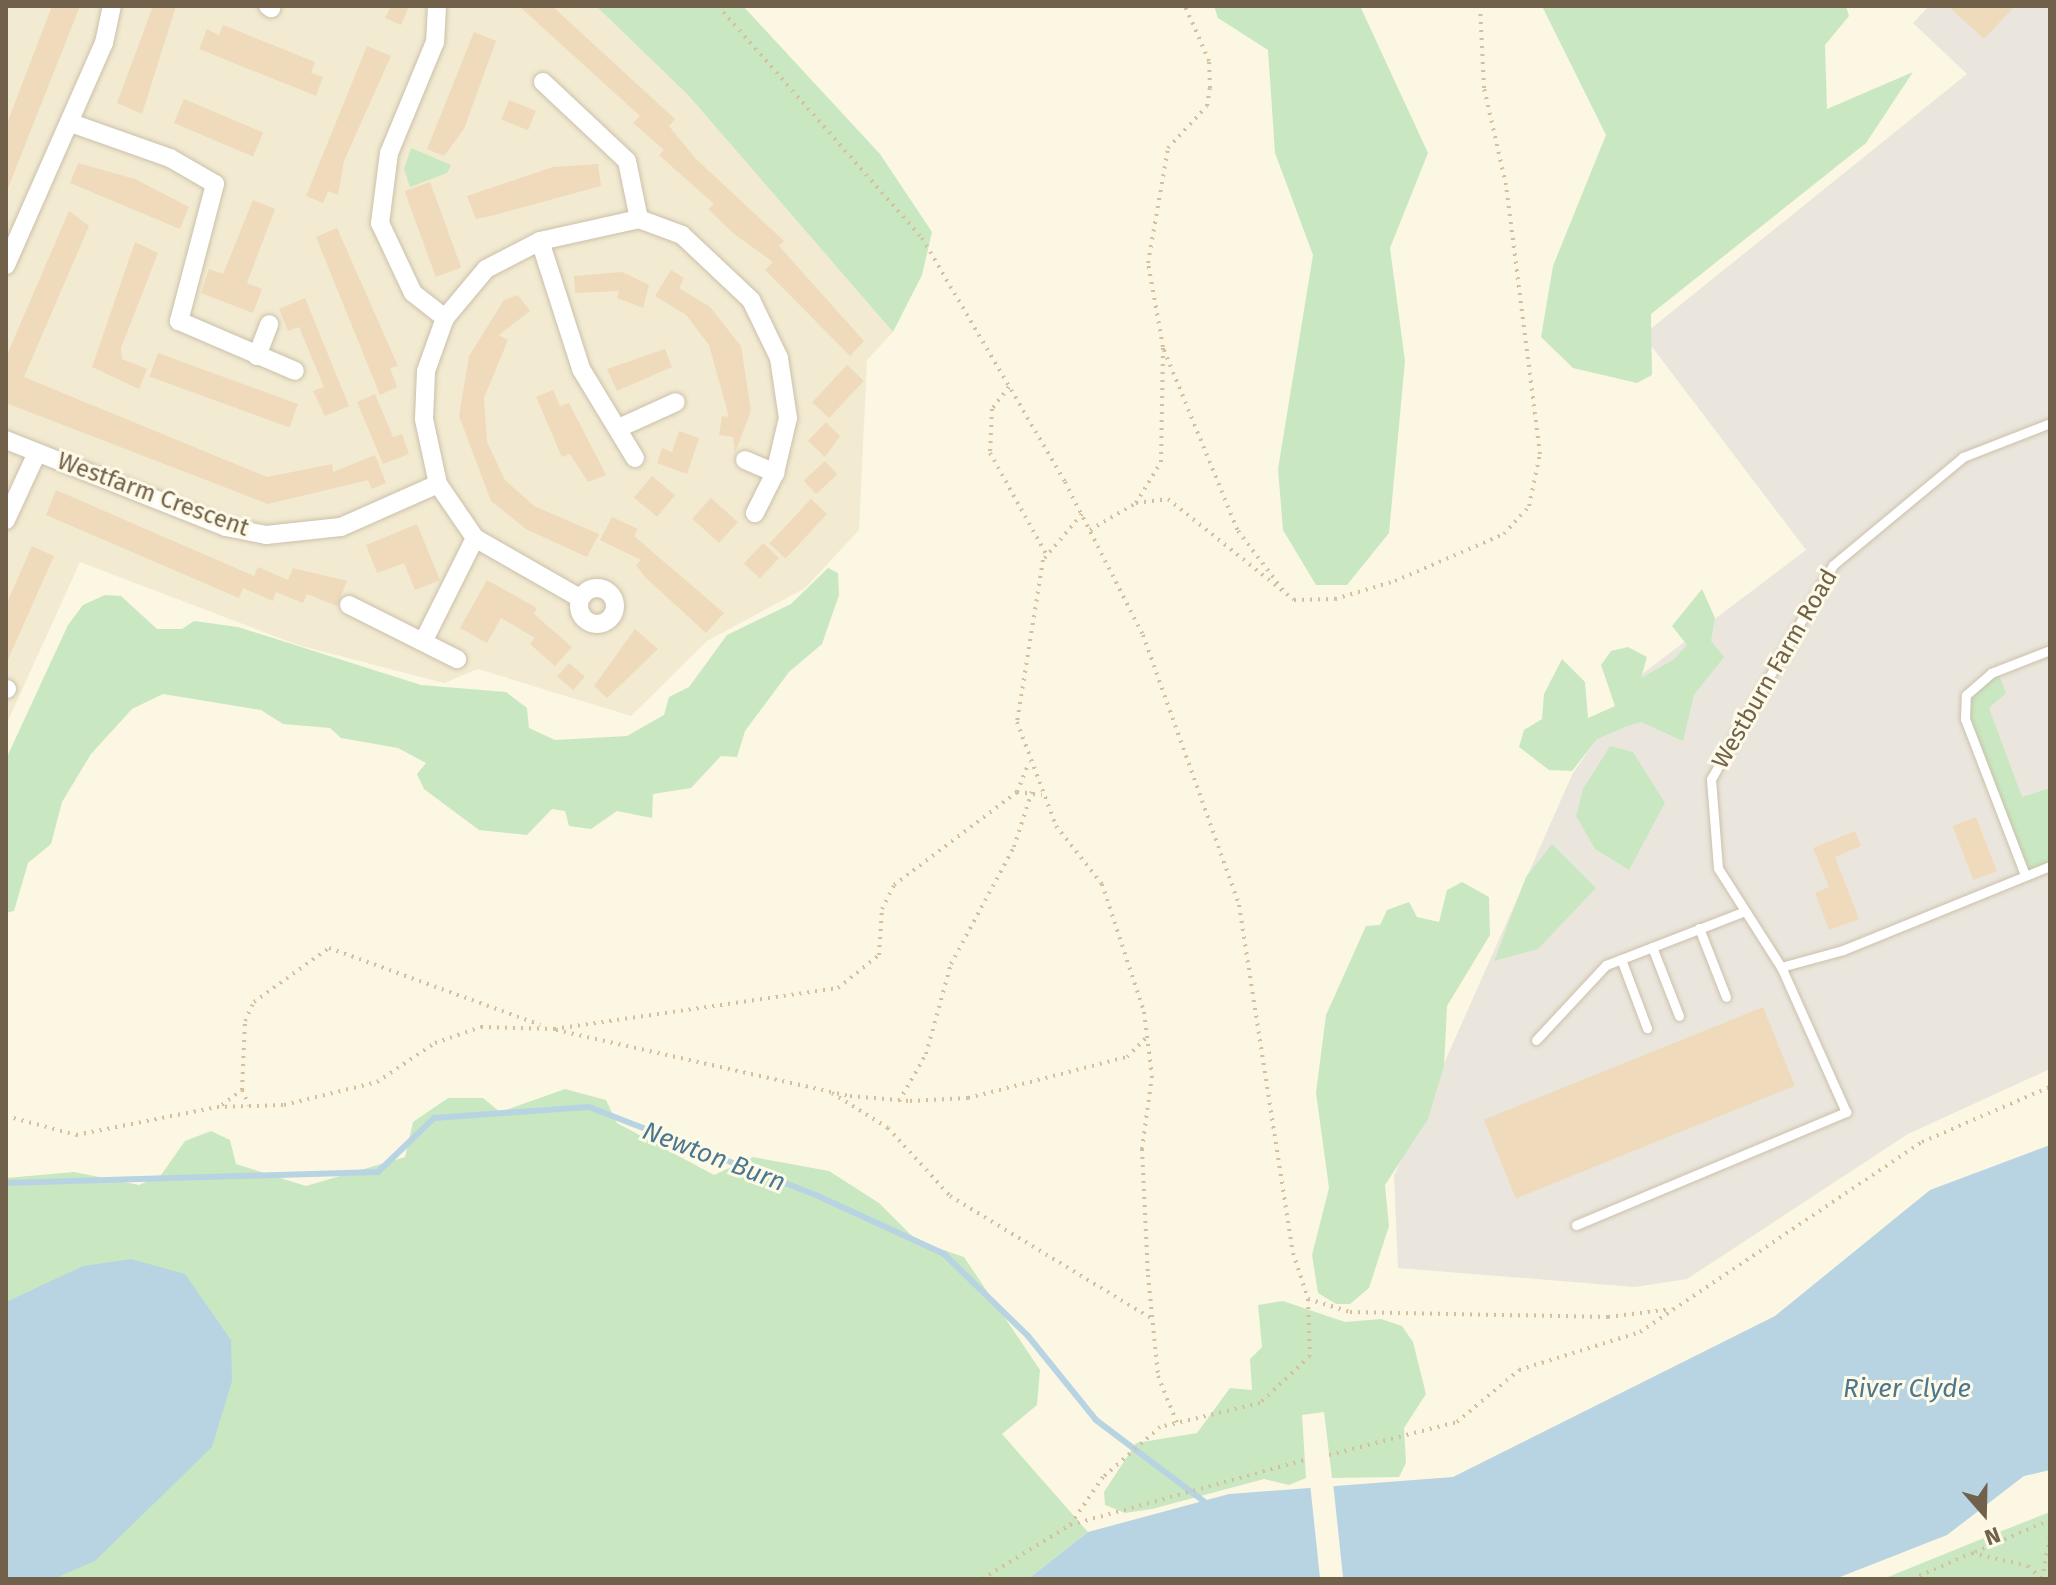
<!DOCTYPE html>
<style>
body{margin:0}
#map{position:relative;width:2056px;height:1585px;overflow:hidden;background:#fbf7e2;font-family:"Fira Sans",sans-serif}
div>[style]{position:absolute}
.residential>*{inset:0;background:#f2ead1}
.industrial>*{inset:0;background:#eae6dd}
.green>*{inset:0;background:#c9e8c2}
.water>*{inset:0;background:#b8d4e3}
.pier>*{inset:0;background:#fbf7e2;transform-origin:0 0}
.stream>*{height:6px;margin:-3px;padding:0 3px;transform-origin:3px;border-radius:3px;background:#b8d4e3}
.building>*{inset:0;background:#efdbbb;transform-origin:0 0}
.path>*{height:4px;margin-top:-2px;transform-origin:0;background:repeating-linear-gradient(90deg,#d4bf9f 0 2px,transparent 0 8px)}
.roads{filter:drop-shadow(0 0 2px #cbc0aa) drop-shadow(0 0 2px #cbc0aa)}
.lane>*{height:9px;margin:-4.5px;padding:0 4.5px;transform-origin:4.5px;border-radius:4.5px;background:#fff}
.street>*{height:18px;margin:-9px;padding:0 9px;transform-origin:9px;border-radius:9px;background:#fff}
.street>.ring{margin:-9px;padding:0;box-sizing:content-box;background:none;border:18px solid #fff;border-radius:50%}
span{translate:-50% -50%;white-space:nowrap;text-align:center;line-height:1.15;-webkit-text-stroke:6px #fefae8;paint-order:stroke}
.street-label{font-size:24px;color:#71614a}
.water-label{font-size:26px;color:#4b7791;font-style:italic}
.frame{position:absolute;inset:0;border:8px solid #71614a;pointer-events:none}
.north{position:absolute;left:1944px;top:1473px;width:80px;height:80px;-webkit-text-stroke:6px #fefae8;paint-order:stroke;rotate:160deg;font-size:22px;font-weight:700;line-height:32px;text-align:center;color:#71614a}
.north::after{content:'';display:block;margin:auto;width:28px;height:36px;background:#71614a;clip-path:polygon(50% 0,100% 100%,50% 72%,0 100%)}
</style>
<div id="map">
<div class="residential">
<i style="clip-path:polygon(6px 6px,596px 6px,688px 95px,893px 332px,867px 360px,859px 530px,805px 588px,707px 641px,631px 716px,478px 669px,444px 683px,298px 645px,80px 562px,6px 725px)"></i>
</div>
<div class="industrial">
<i style="clip-path:polygon(1929px 6px,2050px 6px,2050px 1069px,1908px 1134px,1687px 1279px,1635px 1287px,1398px 1268px,1394px 1176px,1572px 775px,1638px 677px,1806px 550px,1643px 335px,1967px 74px,1913px 23px)"></i>
</div>
<div class="green">
<i style="clip-path:polygon(596px 6px,743px 6px,880px 154px,932px 232px,922px 275px,893px 332px,688px 95px)"></i>
<i style="clip-path:polygon(1214px 6px,1360px 6px,1428px 153px,1390px 248px,1405px 361px,1389px 533px,1347px 585px,1316px 585px,1283px 530px,1278px 469px,1313px 255px,1275px 153px,1268px 50px,1218px 18px)"></i>
<i style="clip-path:polygon(1542px 6px,1846px 6px,1849px 16px,1825px 45px,1827px 109px,1913px 72px,1866px 143px,1651px 314px,1652px 375px,1637px 383px,1573px 368px,1541px 337px,1553px 266px,1606px 135px)"></i>
<i style="clip-path:polygon(411px 148px,451px 165px,447px 173px,410px 187px,404px 169px)"></i>
<i style="clip-path:polygon(828px 568px,838px 573px,839px 595px,822px 644px,789px 672px,745px 731px,737px 757px,721px 756px,691px 788px,653px 794px,652px 818px,617px 811px,591px 829px,569px 826px,565px 811px,552px 809px,527px 835px,479px 830px,424px 789px,417px 774px,426px 763px,398px 748px,341px 738px,330px 728px,283px 724px,261px 710px,163px 694px,132px 709px,91px 754px,62px 802px,51px 844px,28px 863px,14px 911px,6px 913px,6px 759px,68px 625px,83px 605px,105px 595px,121px 596px,157px 629px,182px 629px,194px 621px,238px 627px,421px 685px,506px 692px,527px 708px,529px 728px,555px 740px,627px 736px,664px 715px,669px 697px,689px 687px,727px 635px,791px 604px)"></i>
<i style="clip-path:polygon(1702px 589px,1715px 618px,1711px 641px,1724px 657px,1694px 695px,1683px 741px,1641px 722px,1627px 726px,1597px 739px,1572px 771px,1549px 770px,1519px 747px,1524px 730px,1542px 719px,1544px 694px,1562px 659px,1585px 682px,1588px 718px,1615px 706px,1601px 665px,1611px 651px,1628px 647px,1647px 657px,1641px 678px,1673px 660px,1687px 645px,1672px 626px)"></i>
<i style="clip-path:polygon(1997px 670px,2006px 693px,1989px 708px,2022px 797px,2050px 788px,2050px 866px,2025px 875px,1965px 719px,1966px 695px)"></i>
<i style="clip-path:polygon(1610px 746px,1633px 752px,1665px 803px,1629px 870px,1595px 849px,1576px 816px,1583px 789px)"></i>
<i style="clip-path:polygon(1552px 844px,1596px 888px,1538px 949px,1494px 961px,1526px 877px)"></i>
<i style="clip-path:polygon(1462px 882px,1489px 897px,1490px 935px,1447px 1006px,1444px 1066px,1428px 1119px,1385px 1185px,1389px 1226px,1369px 1288px,1350px 1304px,1336px 1304px,1318px 1293px,1312px 1255px,1329px 1188px,1316px 1093px,1326px 1015px,1366px 926px,1380px 925px,1387px 910px,1409px 902px,1417px 917px,1439px 922px,1447px 890px)"></i>
<i style="clip-path:polygon(565px 1089px,606px 1100px,617px 1123px,714px 1175px,753px 1157px,829px 1171px,879px 1203px,917px 1241px,964px 1257px,1040px 1370px,1037px 1405px,1002px 1434px,1088px 1532px,1028px 1579px,6px 1579px,6px 1178px,74px 1172px,139px 1185px,161px 1175px,185px 1141px,211px 1131px,230px 1140px,236px 1164px,306px 1186px,405px 1157px,413px 1122px,448px 1098px,483px 1098px,500px 1112px)"></i>
<i style="clip-path:polygon(1283px 1301px,1345px 1322px,1381px 1319px,1402px 1326px,1413px 1342px,1426px 1394px,1404px 1428px,1406px 1463px,1399px 1477px,1332px 1478px,1324px 1412px,1302px 1415px,1306px 1478px,1289px 1485px,1264px 1479px,1152px 1509px,1125px 1513px,1105px 1505px,1104px 1492px,1136px 1443px,1197px 1433px,1230px 1388px,1252px 1390px,1250px 1359px,1262px 1347px,1258px 1305px)"></i>
<i style="clip-path:polygon(2050px 1512px,2050px 1579px,1883px 1579px,1984px 1538px)"></i>
</div>
<div class="water">
<i style="clip-path:polygon(2050px 1145px,2050px 1470px,2024px 1476px,1947px 1535px,1835px 1579px,1028px 1579px,1088px 1532px,1229px 1494px,1453px 1477px,1775px 1316px,1930px 1190px)"></i>
<i style="clip-path:polygon(131px 1259px,185px 1274px,231px 1340px,232px 1381px,212px 1447px,95px 1561px,53px 1579px,6px 1579px,6px 1302px,83px 1266px)"></i>
</div>
<div class="pier">
<i style="left:1333px;top:1482px;width:98px;height:23px;rotate:84deg"></i>
</div>
<div class="stream">
<i style="left:6px;top:1183px;width:372px;rotate:-1.7deg"></i>
<i style="left:378px;top:1172px;width:78px;rotate:-44deg"></i>
<i style="left:434px;top:1118px;width:155px;rotate:-4.1deg"></i>
<i style="left:589px;top:1107px;width:246px;rotate:21.2deg"></i>
<i style="left:818px;top:1196px;width:139px;rotate:24.7deg"></i>
<i style="left:944px;top:1254px;width:117px;rotate:44.3deg"></i>
<i style="left:1028px;top:1336px;width:108px;rotate:51deg"></i>
<i style="left:1096px;top:1420px;width:141px;rotate:37deg"></i>
</div>
<div class="building">
<i style="clip-path:polygon(52px 6px,80px 6px,6px 193px,6px 126px)"></i>
<i style="clip-path:polygon(153px 6px,176px 6px,142px 114px,117px 103px)"></i>
<i style="clip-path:polygon(391px 6px,409px 6px,401px 25px,385px 18px)"></i>
<i style="clip-path:polygon(519px 6px,552px 6px,675px 119px,669px 126px,695px 158px,784px 241px,779px 246px,864px 341px,850px 356px,765px 270px,773px 262px,733px 233px,708px 209px,714px 204px,659px 155px,664px 150px,633px 123px,640px 116px)"></i>
<i style="clip-path:polygon(1948px 6px,2015px 6px,1984px 39px)"></i>
<i style="clip-path:polygon(223px 25px,315px 62px,311px 73px,323px 77px,316px 96px,199px 49px,207px 29px,219px 35px)"></i>
<i style="clip-path:polygon(474px 32px,496px 41px,464px 129px,444px 156px,427px 149px)"></i>
<i style="clip-path:polygon(367px 46px,391px 56px,344px 161px,338px 195px,328px 191px,323px 203px,306px 196px)"></i>
<i style="left:184px;top:99px;width:86px;height:26px;rotate:23deg"></i>
<i style="left:509px;top:100px;width:29px;height:21px;rotate:22deg"></i>
<i style="clip-path:polygon(78px 163px,135px 179px,189px 207px,180px 229px,70px 183px)"></i>
<i style="clip-path:polygon(598px 164px,601px 186px,491px 216px,476px 219px,467px 196px,553px 167px)"></i>
<i style="left:430px;top:182px;width:91px;height:27px;rotate:70deg"></i>
<i style="clip-path:polygon(253px 200px,275px 209px,247px 283px,262px 289px,253px 313px,201px 293px,209px 269px,223px 274px)"></i>
<i style="clip-path:polygon(69px 211px,89px 226px,24px 377px,267px 477px,332px 464px,333px 472px,375px 455px,386px 483px,372px 489px,368px 480px,268px 504px,6px 403px,6px 357px)"></i>
<i style="clip-path:polygon(337px 228px,398px 366px,390px 368px,397px 387px,380px 395px,316px 237px)"></i>
<i style="clip-path:polygon(135px 242px,158px 253px,121px 348px,122px 359px,147px 369px,139px 389px,92px 367px)"></i>
<i style="clip-path:polygon(671px 270px,684px 278px,679px 288px,710px 307px,741px 346px,751px 411px,735px 453px,733px 437px,719px 435px,722px 416px,729px 417px,709px 345px,686px 315px,655px 296px)"></i>
<i style="clip-path:polygon(622px 272px,649px 285px,643px 308px,617px 298px,619px 291px,575px 293px,574px 276px)"></i>
<i style="clip-path:polygon(518px 295px,530px 311px,499px 335px,508px 340px,484px 398px,487px 442px,505px 480px,534px 506px,599px 534px,587px 557px,526px 529px,491px 501px,459px 416px,469px 356px,504px 300px)"></i>
<i style="clip-path:polygon(305px 298px,349px 406px,325px 416px,313px 391px,324px 387px,299px 327px,288px 331px,279px 309px)"></i>
<i style="clip-path:polygon(665px 349px,672px 367px,617px 391px,607px 369px)"></i>
<i style="left:158px;top:353px;width:149px;height:25px;rotate:20deg"></i>
<i style="left:847px;top:365px;width:23px;height:51px;rotate:43deg"></i>
<i style="clip-path:polygon(553px 390px,560px 406px,569px 403px,606px 475px,588px 482px,570px 454px,562px 457px,536px 397px)"></i>
<i style="clip-path:polygon(375px 394px,393px 437px,402px 434px,409px 454px,383px 464px,357px 402px)"></i>
<i style="clip-path:polygon(826px 422px,840px 436px,825px 457px,808px 441px)"></i>
<i style="clip-path:polygon(679px 431px,699px 438px,687px 474px,657px 463px,662px 448px,672px 452px)"></i>
<i style="left:825px;top:461px;width:18px;height:29px;rotate:47deg"></i>
<i style="left:652px;top:476px;width:30px;height:28px;rotate:40deg"></i>
<i style="clip-path:polygon(56px 490px,254px 576px,258px 567px,288px 580px,293px 568px,347px 581px,337px 606px,307px 594px,303px 603px,276px 592px,273px 601px,243px 588px,239px 598px,46px 515px)"></i>
<i style="left:711px;top:498px;width:36px;height:28px;rotate:42deg"></i>
<i style="left:811px;top:499px;width:22px;height:61px;rotate:43deg"></i>
<i style="clip-path:polygon(612px 517px,638px 529px,634px 536px,724px 613px,706px 633px,645px 577px,636px 565px,641px 560px,600px 540px)"></i>
<i style="clip-path:polygon(417px 524px,440px 580px,415px 590px,404px 563px,377px 573px,366px 545px)"></i>
<i style="left:763px;top:543px;width:22px;height:28px;rotate:43deg"></i>
<i style="clip-path:polygon(32px 546px,54px 556px,6px 664px,6px 605px)"></i>
<i style="clip-path:polygon(487px 580px,537px 608px,534px 614px,572px 647px,555px 666px,530px 644px,535px 638px,501px 618px,487px 643px,460px 628px)"></i>
<i style="clip-path:polygon(635px 629px,658px 649px,607px 698px,594px 686px)"></i>
<i style="left:569px;top:663px;width:21px;height:18px;rotate:41deg"></i>
<i style="left:1976px;top:817px;width:58px;height:25px;rotate:69deg"></i>
<i style="clip-path:polygon(1855px 831px,1861px 846px,1835px 857px,1859px 919px,1829px 930px,1815px 893px,1829px 887px,1813px 848px)"></i>
<i style="left:1763px;top:1007px;width:85px;height:301px;rotate:68deg"></i>
</div>
<div class="path">
<i style="left:718px;top:6px;width:309px;rotate:48.7deg"></i>
<i style="left:922px;top:238px;width:283px;rotate:59.6deg"></i>
<i style="left:1065px;top:482px;width:172px;rotate:63deg"></i>
<i style="left:1143px;top:635px;width:287px;rotate:70.4deg"></i>
<i style="left:1239px;top:905px;width:352px;rotate:81.2deg"></i>
<i style="left:1293px;top:1253px;width:48px;rotate:71.9deg"></i>
<i style="left:1308px;top:1299px;width:57px;rotate:88deg"></i>
<i style="left:1310px;top:1356px;width:69px;rotate:136.8deg"></i>
<i style="left:1260px;top:1403px;width:103px;rotate:166.5deg"></i>
<i style="left:1160px;top:1427px;width:76px;rotate:138.7deg"></i>
<i style="left:1103px;top:1477px;width:58px;rotate:124.5deg"></i>
<i style="left:1164px;top:350px;width:196px;rotate:67.8deg"></i>
<i style="left:1238px;top:531px;width:74px;rotate:52.7deg"></i>
<i style="left:1009px;top:387px;width:28px;rotate:128deg"></i>
<i style="left:992px;top:409px;width:44px;rotate:92.6deg"></i>
<i style="left:990px;top:453px;width:115px;rotate:61deg"></i>
<i style="left:1136px;top:503px;width:32px;rotate:-7deg"></i>
<i style="left:1168px;top:499px;width:161px;rotate:38.7deg"></i>
<i style="left:1294px;top:600px;width:41px;rotate:-1.4deg"></i>
<i style="left:1335px;top:599px;width:63px;rotate:-16.7deg"></i>
<i style="left:1395px;top:581px;width:119px;rotate:-23.3deg"></i>
<i style="left:1504px;top:534px;width:38px;rotate:-48deg"></i>
<i style="left:1529px;top:506px;width:53px;rotate:-78.1deg"></i>
<i style="left:1540px;top:454px;width:271px;rotate:-97.2deg"></i>
<i style="left:1506px;top:185px;width:99px;rotate:-102.8deg"></i>
<i style="left:1484px;top:88px;width:82px;rotate:-92.8deg"></i>
<i style="left:1082px;top:514px;width:60px;rotate:130.3deg"></i>
<i style="left:1043px;top:560px;width:164px;rotate:99.1deg"></i>
<i style="left:1017px;top:722px;width:111px;rotate:69.4deg"></i>
<i style="left:1056px;top:826px;width:74px;rotate:51.6deg"></i>
<i style="left:1102px;top:884px;width:135px;rotate:71.8deg"></i>
<i style="left:1144px;top:1012px;width:64px;rotate:82.9deg"></i>
<i style="left:1152px;top:1076px;width:74px;rotate:97.8deg"></i>
<i style="left:1142px;top:1149px;width:126px;rotate:87.3deg"></i>
<i style="left:1148px;top:1275px;width:101px;rotate:84.3deg"></i>
<i style="left:1158px;top:1376px;width:51px;rotate:68deg"></i>
<i style="left:1090px;top:530px;width:53px;rotate:-30.4deg"></i>
<i style="left:1136px;top:503px;width:48px;rotate:-58.6deg"></i>
<i style="left:1161px;top:462px;width:115px;rotate:-89deg"></i>
<i style="left:1163px;top:347px;width:85px;rotate:-100.1deg"></i>
<i style="left:1148px;top:263px;width:117px;rotate:-80.1deg"></i>
<i style="left:1168px;top:148px;width:57px;rotate:-47.1deg"></i>
<i style="left:1207px;top:106px;width:18px;rotate:-81deg"></i>
<i style="left:1210px;top:88px;width:27px;rotate:-92deg"></i>
<i style="left:1209px;top:61px;width:60px;rotate:-113.6deg"></i>
<i style="left:1017px;top:792px;width:25px;rotate:7deg"></i>
<i style="left:556px;top:1030px;width:301px;rotate:12.7deg"></i>
<i style="left:850px;top:1096px;width:60px;rotate:4.8deg"></i>
<i style="left:910px;top:1101px;width:58px;rotate:-3deg"></i>
<i style="left:968px;top:1098px;width:164px;rotate:-14.5deg"></i>
<i style="left:1127px;top:1057px;width:28px;rotate:-45deg"></i>
<i style="left:242px;top:1090px;width:17px;rotate:65deg"></i>
<i style="left:832px;top:1093px;width:66px;rotate:32deg"></i>
<i style="left:888px;top:1128px;width:92px;rotate:47.6deg"></i>
<i style="left:950px;top:1196px;width:237px;rotate:31.3deg"></i>
<i style="left:899px;top:1101px;width:54px;rotate:-60.1deg"></i>
<i style="left:926px;top:1054px;width:93px;rotate:-74.5deg"></i>
<i style="left:951px;top:964px;width:133px;rotate:-61.7deg"></i>
<i style="left:1014px;top:847px;width:59px;rotate:-72.2deg"></i>
<i style="left:222px;top:1105px;width:25px;rotate:-37deg"></i>
<i style="left:242px;top:1090px;width:69px;rotate:-87.5deg"></i>
<i style="left:245px;top:1021px;width:21px;rotate:-65deg"></i>
<i style="left:254px;top:1002px;width:92px;rotate:-35.8deg"></i>
<i style="left:329px;top:948px;width:225px;rotate:20deg"></i>
<i style="left:6px;top:1116px;width:73px;rotate:15.2deg"></i>
<i style="left:76px;top:1135px;width:144px;rotate:-11.2deg"></i>
<i style="left:217px;top:1107px;width:67px;rotate:-1.7deg"></i>
<i style="left:284px;top:1105px;width:96px;rotate:-13.9deg"></i>
<i style="left:377px;top:1082px;width:70px;rotate:-33.9deg"></i>
<i style="left:435px;top:1043px;width:49px;rotate:-19.2deg"></i>
<i style="left:481px;top:1027px;width:73px;rotate:1.6deg"></i>
<i style="left:554px;top:1029px;width:287px;rotate:-8.2deg"></i>
<i style="left:838px;top:988px;width:53px;rotate:-38.8deg"></i>
<i style="left:879px;top:955px;width:46px;rotate:-86.3deg"></i>
<i style="left:882px;top:909px;width:27px;rotate:-63deg"></i>
<i style="left:894px;top:885px;width:154px;rotate:-37.1deg"></i>
<i style="left:1017px;top:792px;width:32px;rotate:-68deg"></i>
<i style="left:1308px;top:1299px;width:44px;rotate:17.2deg"></i>
<i style="left:1350px;top:1312px;width:258px;rotate:1.1deg"></i>
<i style="left:1608px;top:1317px;width:64px;rotate:-7.2deg"></i>
<i style="left:1329px;top:1455px;width:132px;rotate:-14.5deg"></i>
<i style="left:1457px;top:1422px;width:81px;rotate:-40deg"></i>
<i style="left:1519px;top:1370px;width:127px;rotate:-17.4deg"></i>
<i style="left:1640px;top:1332px;width:340px;rotate:-34deg"></i>
<i style="left:1922px;top:1142px;width:139px;rotate:-23.3deg"></i>
<i style="left:1975px;top:1552px;width:82px;rotate:-23.1deg"></i>
<i style="left:982px;top:1579px;width:103px;rotate:-31.5deg"></i>
<i style="left:1070px;top:1525px;width:247px;rotate:-15.5deg"></i>
<i style="left:1912px;top:1579px;width:65px;rotate:-23.4deg"></i>
<i style="left:1972px;top:1553px;width:57px;rotate:13.1deg"></i>
<i style="left:2028px;top:1566px;width:19px;rotate:43deg"></i>
<i style="left:2042px;top:1579px;width:44px;rotate:-79.5deg"></i>
</div>
<div class="roads">
<div class="lane">
<i style="left:2025px;top:875px;width:167px;rotate:-111deg"></i>
<i style="left:1965px;top:719px;width:24px;rotate:-88deg"></i>
<i style="left:1966px;top:695px;width:33px;rotate:-41deg"></i>
<i style="left:1991px;top:673px;width:63px;rotate:-21.3deg"></i>
<i style="left:1699px;top:928px;width:74px;rotate:68.6deg"></i>
<i style="left:1652px;top:947px;width:74px;rotate:68.6deg"></i>
<i style="left:1621px;top:959px;width:74px;rotate:69.4deg"></i>
<i style="left:1781px;top:967px;width:64px;rotate:-15.3deg"></i>
<i style="left:1843px;top:950px;width:223px;rotate:-22.1deg"></i>
<i style="left:1536px;top:1040px;width:103px;rotate:-47deg"></i>
<i style="left:1606px;top:965px;width:149px;rotate:-21.2deg"></i>
<i style="left:1576px;top:1225px;width:293px;rotate:-22.7deg"></i>
<i style="left:1846px;top:1112px;width:159px;rotate:-114.1deg"></i>
<i style="left:1781px;top:967px;width:117px;rotate:-122.5deg"></i>
<i style="left:1718px;top:868px;width:89px;rotate:-94.5deg"></i>
<i style="left:1711px;top:779px;width:246px;rotate:-60.3deg"></i>
<i style="left:1833px;top:565px;width:169px;rotate:-39.7deg"></i>
<i style="left:1963px;top:457px;width:93px;rotate:-21.3deg"></i>
</div>
<div class="street">
<i style="left:268px;top:6px;width:4px;rotate:34deg"></i>
<i style="left:437px;top:6px;width:36px;rotate:93deg"></i>
<i style="left:435px;top:42px;width:120px;rotate:112.5deg"></i>
<i style="left:389px;top:153px;width:71px;rotate:97.3deg"></i>
<i style="left:380px;top:223px;width:77px;rotate:64.8deg"></i>
<i style="left:413px;top:293px;width:41px;rotate:38deg"></i>
<i style="left:543px;top:82px;width:115px;rotate:43.2deg"></i>
<i style="left:627px;top:161px;width:59px;rotate:78.3deg"></i>
<i style="left:71px;top:123px;width:105px;rotate:19.5deg"></i>
<i style="left:170px;top:158px;width:52px;rotate:30deg"></i>
<i style="left:215px;top:184px;width:142px;rotate:104.7deg"></i>
<i style="left:179px;top:321px;width:126px;rotate:23.3deg"></i>
<i style="left:540px;top:241px;width:134px;rotate:72.2deg"></i>
<i style="left:581px;top:369px;width:104px;rotate:58.8deg"></i>
<i style="left:6px;top:265px;width:243px;rotate:-66.2deg"></i>
<i style="left:104px;top:43px;width:38px;rotate:-78deg"></i>
<i style="left:257px;top:356px;width:34px;rotate:-69deg"></i>
<i style="left:621px;top:427px;width:60px;rotate:-24.4deg"></i>
<i style="left:6px;top:440px;width:237px;rotate:21.6deg"></i>
<i style="left:226px;top:527px;width:41px;rotate:11.3deg"></i>
<i style="left:266px;top:535px;width:75px;rotate:-6.1deg"></i>
<i style="left:341px;top:527px;width:106px;rotate:-23.9deg"></i>
<i style="left:745px;top:460px;width:33px;rotate:23deg"></i>
<i style="left:6px;top:520px;width:74px;rotate:-65.2deg"></i>
<i class="ring" style="left:579px;top:588px;width:18px;height:18px"></i>
<i style="left:578px;top:597px;width:119px;rotate:-150.2deg"></i>
<i style="left:475px;top:538px;width:65px;rotate:-124.4deg"></i>
<i style="left:438px;top:484px;width:66px;rotate:-102.2deg"></i>
<i style="left:424px;top:419px;width:48px;rotate:-87.6deg"></i>
<i style="left:426px;top:371px;width:56px;rotate:-70.3deg"></i>
<i style="left:445px;top:318px;width:64px;rotate:-50.1deg"></i>
<i style="left:486px;top:269px;width:61px;rotate:-27.4deg"></i>
<i style="left:540px;top:241px;width:101px;rotate:-12.5deg"></i>
<i style="left:639px;top:219px;width:46px;rotate:20.4deg"></i>
<i style="left:682px;top:235px;width:95px;rotate:43.3deg"></i>
<i style="left:751px;top:300px;width:64px;rotate:64.2deg"></i>
<i style="left:779px;top:358px;width:61px;rotate:81.5deg"></i>
<i style="left:788px;top:418px;width:57px;rotate:103.3deg"></i>
<i style="left:775px;top:473px;width:45px;rotate:116.6deg"></i>
<i style="left:349px;top:605px;width:121px;rotate:26.6deg"></i>
<i style="left:424px;top:640px;width:114px;rotate:-63.4deg"></i>
<i style="left:6px;top:689px;width:1px"></i>
</div>
</div>
<div class="street-label">
<span style="left:153px;top:495px;rotate:20deg">Westfarm Crescent</span>
<span style="left:1775px;top:669px;rotate:-60deg">Westburn Farm Road</span>
</div>
<div class="water-label">
<span style="left:714px;top:1157px;rotate:21deg">Newton Burn</span>
<span style="left:1907px;top:1389px">River Clyde</span>
</div>
<div class="frame"></div>
<div class="north">N</div>
</div>
